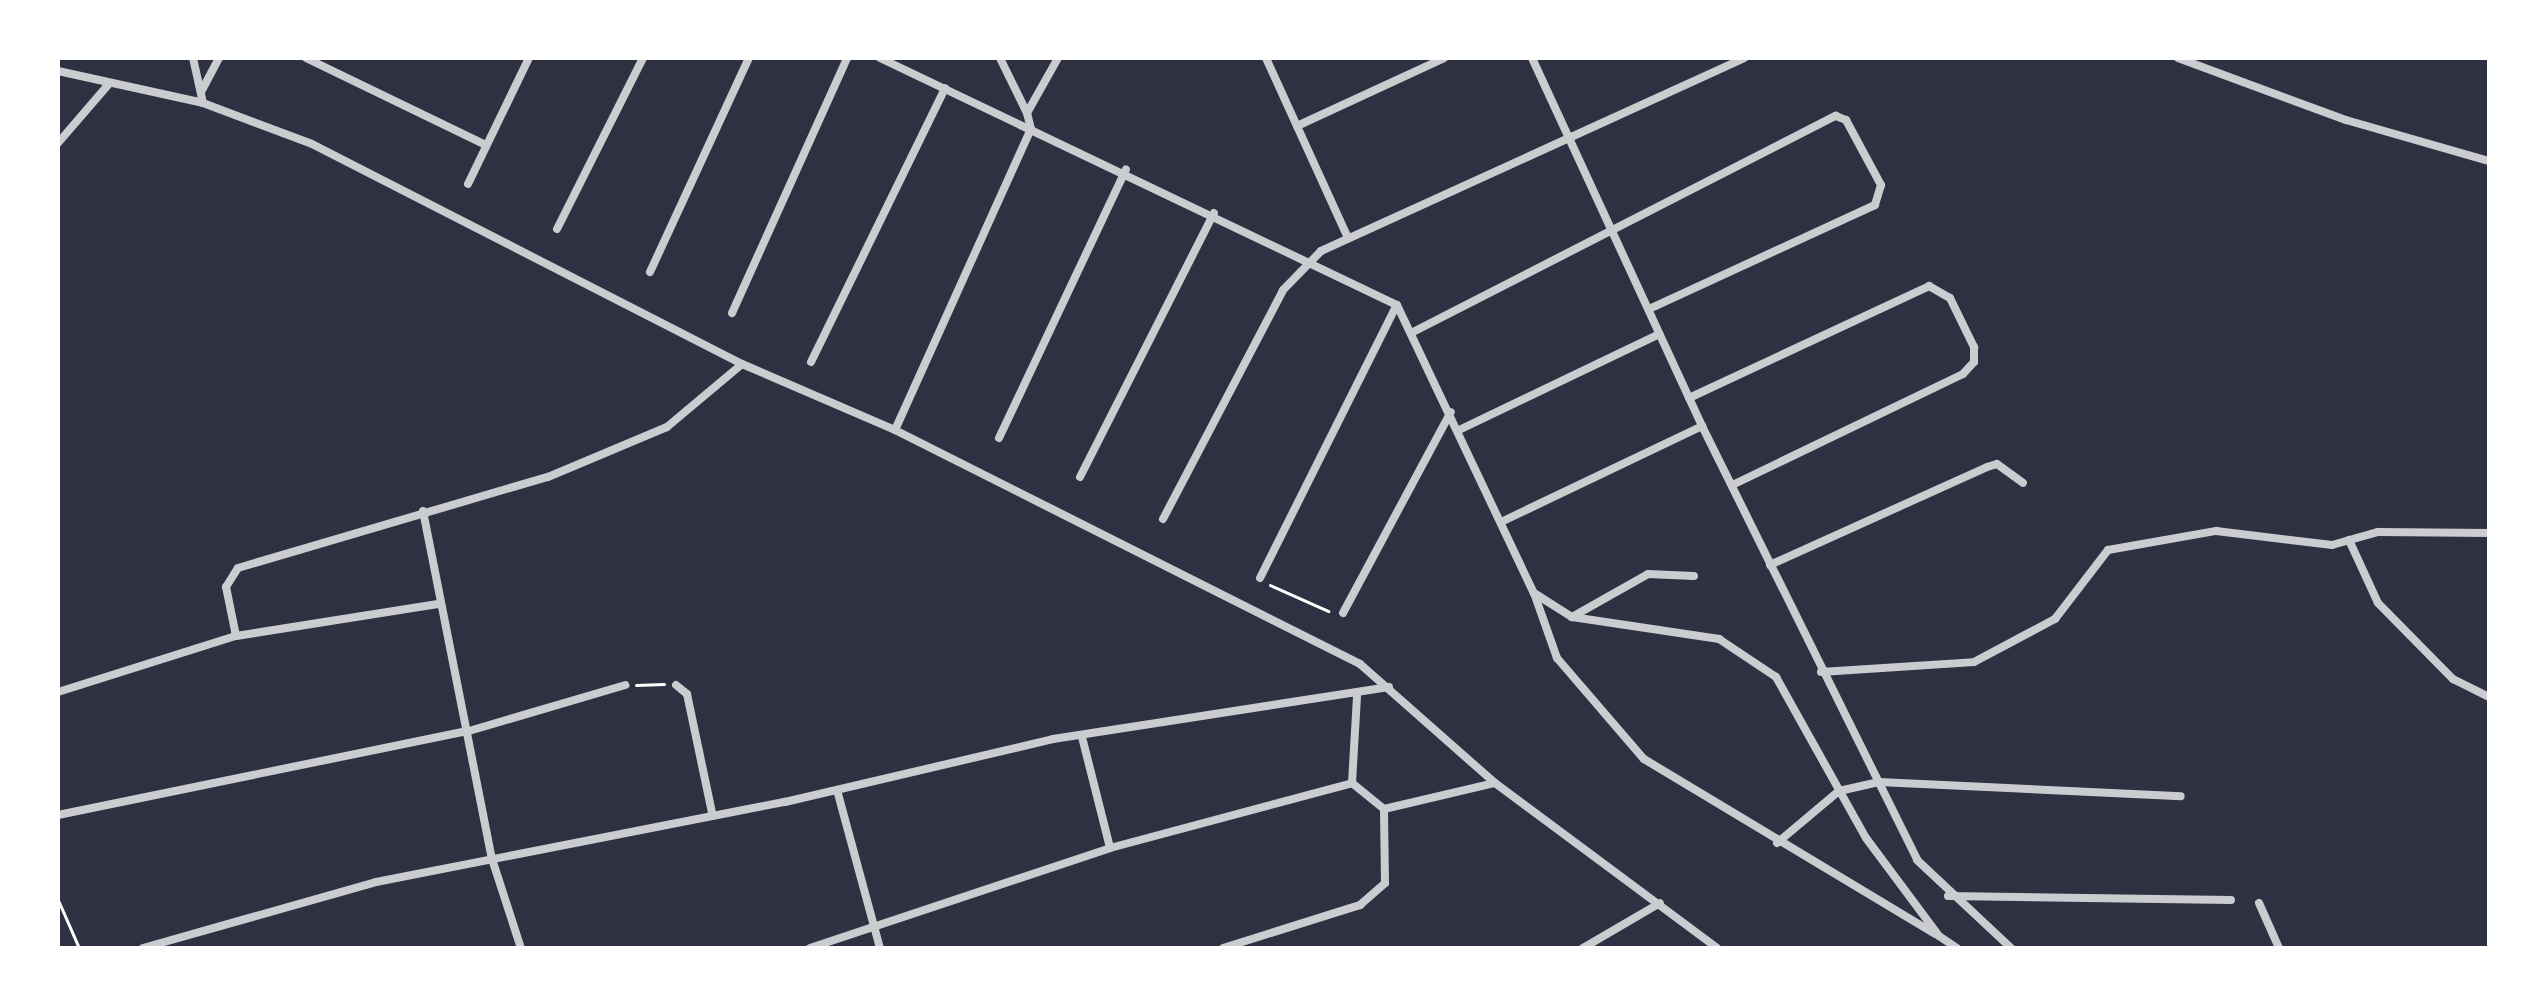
<!DOCTYPE html>
<style>
body{margin:0}
#map{position:relative;width:2547px;height:1006px;overflow:hidden;background:#2d3142;font-family:Cabin,sans-serif}
div>[style]{position:absolute}
.path>*{height:3px;margin:-1.5px;padding:0 1.5px;transform-origin:1.5px;border-radius:1.5px;background:#fff}
.minor>*{height:8px;margin:-4px;padding:0 4px;transform-origin:4px;border-radius:4px;background:#caccd0}
span{translate:-50% -50%;white-space:nowrap;text-align:center;line-height:1.15;-webkit-text-stroke:8px #fff;paint-order:stroke}
.frame{position:absolute;inset:0;border:60px solid #fff;pointer-events:none}
</style>
<div id="map">
<div class="path">
<i style="left:1270px;top:585px;width:64px;rotate:24.1deg"></i>
<i style="left:636px;top:685px;width:28px;rotate:-2deg"></i>
<i style="left:58px;top:900px;width:52px;rotate:66.4deg"></i>
</div>
<div class="minor">
<i style="left:193px;top:58px;width:46px;rotate:77.5deg"></i>
<i style="left:306px;top:58px;width:200px;rotate:25.8deg"></i>
<i style="left:880px;top:58px;width:573px;rotate:25.54deg"></i>
<i style="left:1397px;top:305px;width:319px;rotate:64.6deg"></i>
<i style="left:1534px;top:593px;width:45px;rotate:32.3deg"></i>
<i style="left:1572px;top:617px;width:149px;rotate:8.5deg"></i>
<i style="left:1719px;top:639px;width:69px;rotate:33.7deg"></i>
<i style="left:1776px;top:677px;width:184px;rotate:60.8deg"></i>
<i style="left:1866px;top:838px;width:122px;rotate:53.3deg"></i>
<i style="left:1939px;top:936px;width:22px;rotate:34deg"></i>
<i style="left:1000px;top:58px;width:61px;rotate:63.9deg"></i>
<i style="left:1266px;top:58px;width:196px;rotate:65.5deg"></i>
<i style="left:1532px;top:58px;width:405px;rotate:65.2deg"></i>
<i style="left:1702px;top:426px;width:484px;rotate:63.6deg"></i>
<i style="left:1917px;top:860px;width:129px;rotate:43.1deg"></i>
<i style="left:2178px;top:58px;width:179px;rotate:20.3deg"></i>
<i style="left:2346px;top:120px;width:149px;rotate:16deg"></i>
<i style="left:58px;top:71px;width:148px;rotate:12.4deg"></i>
<i style="left:203px;top:103px;width:116px;rotate:20.6deg"></i>
<i style="left:312px;top:144px;width:483px;rotate:27.1deg"></i>
<i style="left:742px;top:364px;width:167px;rotate:23.3deg"></i>
<i style="left:895px;top:430px;width:521px;rotate:26.71deg"></i>
<i style="left:1360px;top:664px;width:180px;rotate:41.4deg"></i>
<i style="left:1495px;top:783px;width:277px;rotate:36.6deg"></i>
<i style="left:201px;top:92px;width:38px;rotate:-62deg"></i>
<i style="left:1297px;top:126px;width:162px;rotate:-24.8deg"></i>
<i style="left:58px;top:143px;width:77px;rotate:-49.2deg"></i>
<i style="left:468px;top:184px;width:140px;rotate:-64.2deg"></i>
<i style="left:557px;top:229px;width:191px;rotate:-63.3deg"></i>
<i style="left:650px;top:272px;width:236px;rotate:-65.2deg"></i>
<i style="left:732px;top:313px;width:280px;rotate:-65.7deg"></i>
<i style="left:1413px;top:332px;width:475px;rotate:-27.1deg"></i>
<i style="left:1836px;top:116px;width:11px;rotate:22deg"></i>
<i style="left:1846px;top:120px;width:74px;rotate:61.7deg"></i>
<i style="left:1881px;top:185px;width:21px;rotate:107deg"></i>
<i style="left:1875px;top:205px;width:249px;rotate:155.3deg"></i>
<i style="left:811px;top:362px;width:305px;rotate:-63.9deg"></i>
<i style="left:1689px;top:398px;width:265px;rotate:-25deg"></i>
<i style="left:1929px;top:286px;width:24px;rotate:30deg"></i>
<i style="left:1950px;top:298px;width:55px;rotate:63.9deg"></i>
<i style="left:1974px;top:347px;width:15px;rotate:90deg"></i>
<i style="left:1974px;top:362px;width:16px;rotate:133deg"></i>
<i style="left:1963px;top:374px;width:256px;rotate:154.3deg"></i>
<i style="left:895px;top:430px;width:330px;rotate:-65.7deg"></i>
<i style="left:1031px;top:129px;width:16px;rotate:-104deg"></i>
<i style="left:1027px;top:113px;width:63px;rotate:-60.6deg"></i>
<i style="left:1459px;top:430px;width:222px;rotate:-25.6deg"></i>
<i style="left:999px;top:438px;width:297px;rotate:-64.7deg"></i>
<i style="left:1080px;top:477px;width:296px;rotate:-63.1deg"></i>
<i style="left:423px;top:511px;width:355px;rotate:78.8deg"></i>
<i style="left:492px;top:859px;width:94px;rotate:72deg"></i>
<i style="left:1163px;top:519px;width:259px;rotate:-62.3deg"></i>
<i style="left:1283px;top:290px;width:54px;rotate:-45.7deg"></i>
<i style="left:1321px;top:251px;width:465px;rotate:-24.5deg"></i>
<i style="left:1501px;top:522px;width:223px;rotate:-25.5deg"></i>
<i style="left:2349px;top:540px;width:69px;rotate:65.3deg"></i>
<i style="left:2378px;top:603px;width:107px;rotate:45.4deg"></i>
<i style="left:2453px;top:679px;width:40px;rotate:26.6deg"></i>
<i style="left:1770px;top:565px;width:238px;rotate:-24.3deg"></i>
<i style="left:1987px;top:467px;width:10px;rotate:-17deg"></i>
<i style="left:1997px;top:464px;width:32px;rotate:36deg"></i>
<i style="left:1260px;top:578px;width:305px;rotate:-63.4deg"></i>
<i style="left:1534px;top:593px;width:69px;rotate:70.5deg"></i>
<i style="left:1557px;top:658px;width:133px;rotate:49.3deg"></i>
<i style="left:1644px;top:759px;width:340px;rotate:31deg"></i>
<i style="left:1343px;top:613px;width:228px;rotate:-61.8deg"></i>
<i style="left:1572px;top:617px;width:87px;rotate:-29.5deg"></i>
<i style="left:1648px;top:574px;width:46px;rotate:2.5deg"></i>
<i style="left:236px;top:636px;width:50px;rotate:-101.5deg"></i>
<i style="left:226px;top:587px;width:22px;rotate:-58deg"></i>
<i style="left:238px;top:568px;width:323px;rotate:-16.4deg"></i>
<i style="left:548px;top:477px;width:129px;rotate:-22.8deg"></i>
<i style="left:667px;top:427px;width:98px;rotate:-40deg"></i>
<i style="left:1821px;top:672px;width:153px;rotate:-3.7deg"></i>
<i style="left:1974px;top:662px;width:92px;rotate:-28deg"></i>
<i style="left:2055px;top:619px;width:87px;rotate:-52.5deg"></i>
<i style="left:2108px;top:550px;width:110px;rotate:-10deg"></i>
<i style="left:2216px;top:531px;width:117px;rotate:6.9deg"></i>
<i style="left:2332px;top:545px;width:48px;rotate:-15.8deg"></i>
<i style="left:2378px;top:532px;width:111px;rotate:0.5deg"></i>
<i style="left:676px;top:685px;width:14px;rotate:39deg"></i>
<i style="left:687px;top:694px;width:122px;rotate:78.1deg"></i>
<i style="left:58px;top:692px;width:187px;rotate:-17.5deg"></i>
<i style="left:236px;top:636px;width:206px;rotate:-9deg"></i>
<i style="left:1082px;top:737px;width:114px;rotate:75.8deg"></i>
<i style="left:837px;top:790px;width:164px;rotate:74.8deg"></i>
<i style="left:1384px;top:809px;width:114px;rotate:-13.2deg"></i>
<i style="left:58px;top:815px;width:419px;rotate:-11.6deg"></i>
<i style="left:469px;top:731px;width:163px;rotate:-16.4deg"></i>
<i style="left:1777px;top:843px;width:81px;rotate:-40deg"></i>
<i style="left:1839px;top:791px;width:41px;rotate:-12.7deg"></i>
<i style="left:1879px;top:782px;width:302px;rotate:2.7deg"></i>
<i style="left:1948px;top:896px;width:283px;rotate:0.8deg"></i>
<i style="left:2259px;top:903px;width:49px;rotate:66deg"></i>
<i style="left:143px;top:948px;width:242px;rotate:-15.8deg"></i>
<i style="left:376px;top:882px;width:417px;rotate:-11.1deg"></i>
<i style="left:785px;top:802px;width:275px;rotate:-13.2deg"></i>
<i style="left:1053px;top:739px;width:340px;rotate:-8.8deg"></i>
<i style="left:810px;top:948px;width:316px;rotate:-18.4deg"></i>
<i style="left:1110px;top:848px;width:251px;rotate:-15deg"></i>
<i style="left:1223px;top:948px;width:144px;rotate:-17.4deg"></i>
<i style="left:1360px;top:905px;width:33px;rotate:-41deg"></i>
<i style="left:1385px;top:883px;width:74px;rotate:-90.8deg"></i>
<i style="left:1384px;top:809px;width:41px;rotate:-140.9deg"></i>
<i style="left:1352px;top:783px;width:88px;rotate:-86.7deg"></i>
<i style="left:1583px;top:948px;width:89px;rotate:-30.3deg"></i>
</div>
<div class="frame"></div>
</div>
